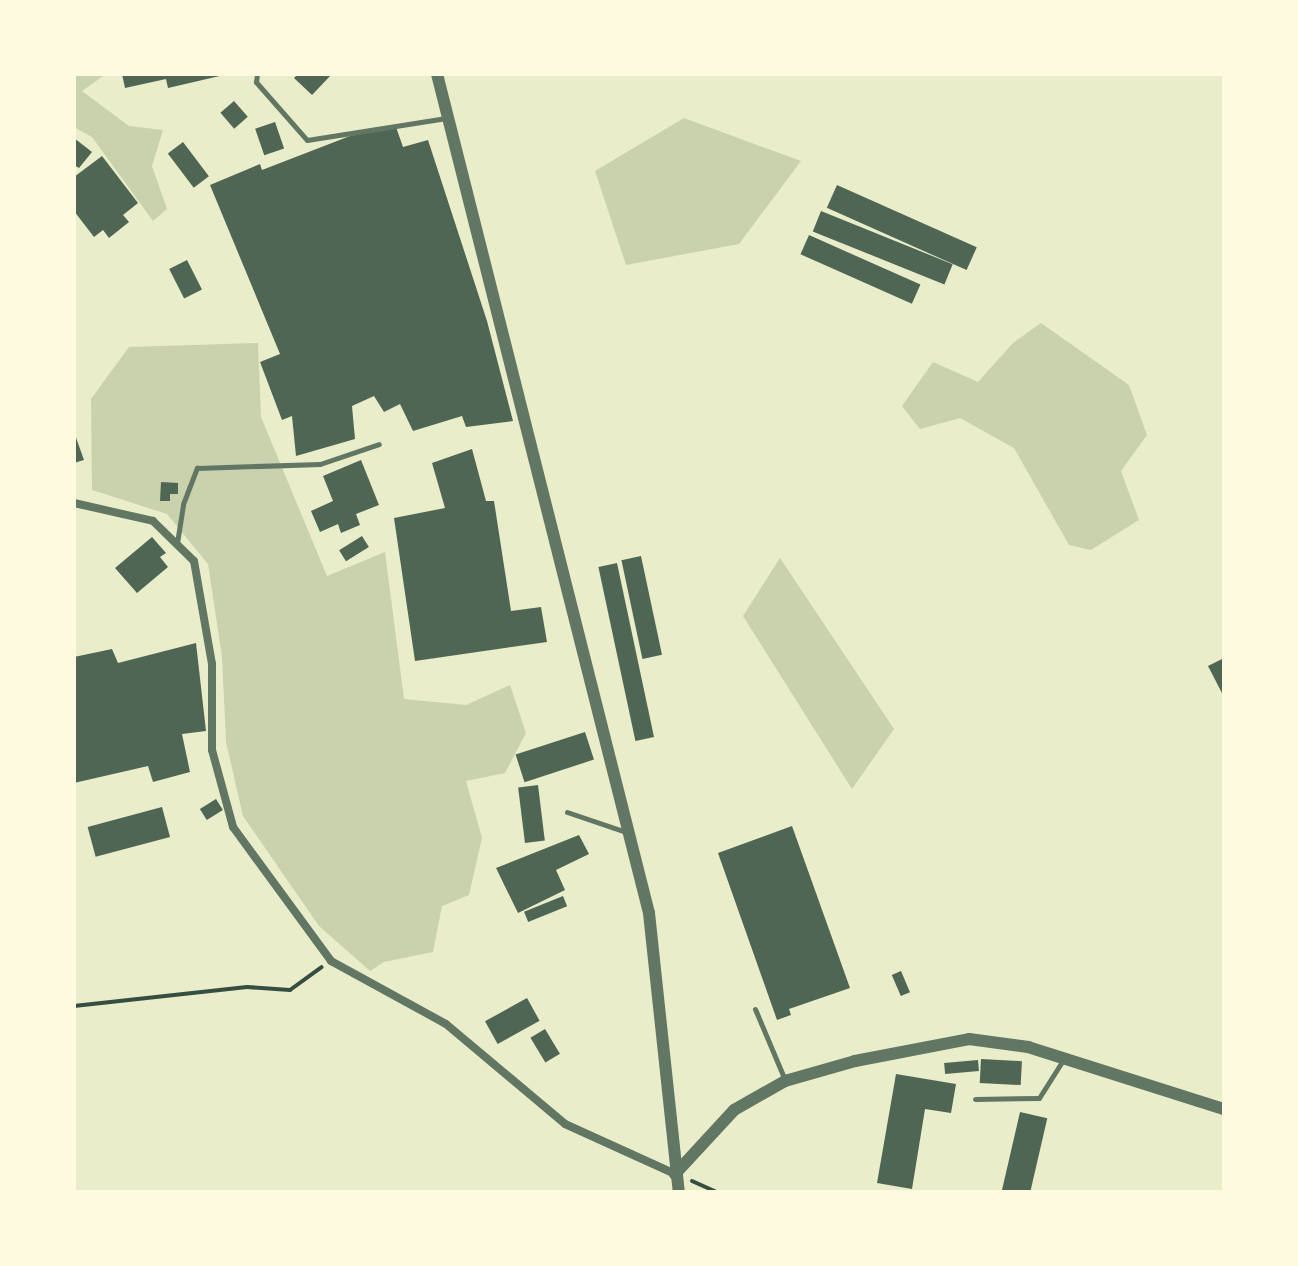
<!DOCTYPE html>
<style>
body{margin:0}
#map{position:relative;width:1298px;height:1266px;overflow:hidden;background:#e9edc9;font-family:Mulish,sans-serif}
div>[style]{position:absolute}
.green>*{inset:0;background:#cad2ad}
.building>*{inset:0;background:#4f6655;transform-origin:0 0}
.path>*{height:4px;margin:-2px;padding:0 2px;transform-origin:2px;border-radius:2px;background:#344e41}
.service>*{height:5px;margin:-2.5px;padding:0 2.5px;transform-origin:2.5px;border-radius:2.5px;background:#617663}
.minor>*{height:8px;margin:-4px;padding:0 4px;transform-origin:4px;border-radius:4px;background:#617663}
.tertiary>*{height:12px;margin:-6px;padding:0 6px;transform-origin:6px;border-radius:6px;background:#617663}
span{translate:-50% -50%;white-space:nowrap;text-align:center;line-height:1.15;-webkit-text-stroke:6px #fefae0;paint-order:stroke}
.frame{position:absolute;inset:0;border:76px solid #fefae0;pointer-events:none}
</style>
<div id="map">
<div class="green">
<i style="clip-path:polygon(74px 74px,106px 74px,82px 91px,129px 126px,163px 130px,152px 166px,167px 209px,153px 221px,92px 137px,74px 127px)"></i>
<i style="clip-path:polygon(684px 118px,801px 161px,739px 244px,626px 265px,595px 171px)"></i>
<i style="clip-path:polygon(1041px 323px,1129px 385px,1147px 435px,1121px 471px,1139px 520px,1091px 550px,1069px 545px,1014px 448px,960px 418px,920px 429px,902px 406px,933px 362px,978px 382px,1013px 343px)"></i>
<i style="clip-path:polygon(258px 343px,261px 417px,327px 576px,385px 552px,404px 699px,466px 705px,510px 685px,526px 733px,505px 773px,466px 781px,482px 838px,469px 895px,442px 906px,433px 952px,384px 962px,370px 971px,319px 926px,243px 816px,226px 742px,222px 657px,208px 564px,167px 514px,92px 490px,91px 399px,129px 347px)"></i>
<i style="clip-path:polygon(780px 558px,894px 729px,852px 789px,743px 616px)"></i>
</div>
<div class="building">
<i style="clip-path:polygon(122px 74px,223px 74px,224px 75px,168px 88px,166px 79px,125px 88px)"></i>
<i style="clip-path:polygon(298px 74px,332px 74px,312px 95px,294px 78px)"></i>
<i style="left:234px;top:101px;width:21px;height:18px;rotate:49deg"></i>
<i style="left:275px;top:122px;width:28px;height:21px;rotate:71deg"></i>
<i style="clip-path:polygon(396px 127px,403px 147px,428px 140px,487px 321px,513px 421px,466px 427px,462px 416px,413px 431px,400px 404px,384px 412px,374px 396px,352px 406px,355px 439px,296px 456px,292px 416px,282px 420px,260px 362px,280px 354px,210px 185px,260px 164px,262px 170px,350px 136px)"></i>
<i style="clip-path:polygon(74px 138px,92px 152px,79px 168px,74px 165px)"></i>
<i style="left:183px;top:142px;width:43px;height:19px;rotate:53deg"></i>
<i style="clip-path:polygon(102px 156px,138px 203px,123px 215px,129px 222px,109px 238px,103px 230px,94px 237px,74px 211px,74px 177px)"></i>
<i style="left:837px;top:185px;width:153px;height:25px;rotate:24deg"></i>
<i style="left:821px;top:211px;width:142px;height:22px;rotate:22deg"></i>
<i style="left:809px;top:235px;width:122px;height:21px;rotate:24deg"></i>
<i style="left:187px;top:260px;width:33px;height:20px;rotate:63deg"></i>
<i style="clip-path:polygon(74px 432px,84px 460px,74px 463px)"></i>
<i style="clip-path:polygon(472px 449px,486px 501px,494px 501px,511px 611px,541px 607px,547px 642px,415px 661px,394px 518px,445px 508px,432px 463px)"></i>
<i style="clip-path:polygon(361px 460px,379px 505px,356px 514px,360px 525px,341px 533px,338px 524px,320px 532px,311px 511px,333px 501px,323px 476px)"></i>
<i style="clip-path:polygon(161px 482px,178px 483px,178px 494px,170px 494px,170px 501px,160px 501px)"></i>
<i style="left:362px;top:536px;width:13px;height:27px;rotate:58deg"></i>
<i style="clip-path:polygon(152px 537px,166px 553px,160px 557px,168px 567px,137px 593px,115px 568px)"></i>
<i style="left:641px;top:556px;width:101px;height:20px;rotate:78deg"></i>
<i style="left:617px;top:563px;width:178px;height:19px;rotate:78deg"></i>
<i style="clip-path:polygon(196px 643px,206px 731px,182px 734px,190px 772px,153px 782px,148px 766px,74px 783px,74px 657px,112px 649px,118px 663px)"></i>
<i style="clip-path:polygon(1224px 658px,1224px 697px,1208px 666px)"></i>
<i style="left:585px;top:732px;width:29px;height:73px;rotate:72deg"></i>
<i style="left:538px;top:785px;width:56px;height:20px;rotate:83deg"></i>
<i style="left:216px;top:799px;width:13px;height:19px;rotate:58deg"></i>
<i style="left:162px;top:807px;width:31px;height:77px;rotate:75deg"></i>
<i style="clip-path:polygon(792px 826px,850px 988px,789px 1009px,791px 1015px,777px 1020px,718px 853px)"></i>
<i style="clip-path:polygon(579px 835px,589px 854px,556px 870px,565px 890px,518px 913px,496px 868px)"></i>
<i style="left:563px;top:896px;width:11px;height:42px;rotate:68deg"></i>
<i style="left:901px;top:971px;width:23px;height:10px;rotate:67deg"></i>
<i style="left:527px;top:998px;width:26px;height:48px;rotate:61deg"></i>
<i style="left:545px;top:1029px;width:29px;height:17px;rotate:59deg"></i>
<i style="left:981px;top:1059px;width:41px;height:24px;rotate:3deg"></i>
<i style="left:978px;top:1060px;width:11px;height:34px;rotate:85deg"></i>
<i style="clip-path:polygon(896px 1074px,956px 1084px,951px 1113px,925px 1109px,912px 1189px,877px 1183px)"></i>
<i style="left:1020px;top:1112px;width:28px;height:82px;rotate:13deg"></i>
</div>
<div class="path">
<i style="left:74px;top:1006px;width:174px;rotate:-6.3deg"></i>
<i style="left:247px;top:987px;width:43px;rotate:4deg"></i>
<i style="left:290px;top:990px;width:39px;rotate:-36deg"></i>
<i style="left:692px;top:1181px;width:27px;rotate:24deg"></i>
</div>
<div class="service">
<i style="left:257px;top:74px;width:8px;rotate:97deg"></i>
<i style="left:256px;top:82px;width:77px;rotate:48.7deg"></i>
<i style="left:307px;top:140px;width:141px;rotate:-9deg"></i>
<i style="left:177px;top:543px;width:39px;rotate:-81deg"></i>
<i style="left:183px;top:504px;width:39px;rotate:-69deg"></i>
<i style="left:197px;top:468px;width:123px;rotate:-1.9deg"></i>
<i style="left:320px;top:464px;width:62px;rotate:-18.7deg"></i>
<i style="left:567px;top:812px;width:62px;rotate:18.7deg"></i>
<i style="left:755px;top:1009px;width:77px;rotate:67.1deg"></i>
<i style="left:975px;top:1099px;width:64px;rotate:-0.9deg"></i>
<i style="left:1039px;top:1098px;width:45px;rotate:-57.7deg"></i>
</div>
<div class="minor">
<i style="left:74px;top:503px;width:81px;rotate:12.8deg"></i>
<i style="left:153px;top:521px;width:57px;rotate:44.3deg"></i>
<i style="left:194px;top:561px;width:105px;rotate:80.1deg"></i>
<i style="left:212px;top:664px;width:86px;rotate:90deg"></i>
<i style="left:212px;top:750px;width:80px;rotate:74.7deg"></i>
<i style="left:233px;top:827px;width:166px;rotate:53.8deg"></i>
<i style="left:331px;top:961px;width:131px;rotate:28.7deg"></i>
<i style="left:446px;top:1024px;width:155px;rotate:40deg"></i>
<i style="left:565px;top:1124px;width:121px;rotate:24.4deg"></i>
</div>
<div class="tertiary">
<i style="left:437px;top:74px;width:865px;rotate:75.82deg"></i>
<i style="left:649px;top:913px;width:281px;rotate:83.9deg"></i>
<i style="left:675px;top:1174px;width:87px;rotate:-47.3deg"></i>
<i style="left:734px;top:1110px;width:59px;rotate:-29.6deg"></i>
<i style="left:785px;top:1081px;width:73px;rotate:-15.9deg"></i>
<i style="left:855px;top:1061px;width:116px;rotate:-10.9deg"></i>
<i style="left:969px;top:1039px;width:60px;rotate:7.7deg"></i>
<i style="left:1028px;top:1047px;width:206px;rotate:17.6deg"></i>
</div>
<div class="frame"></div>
</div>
